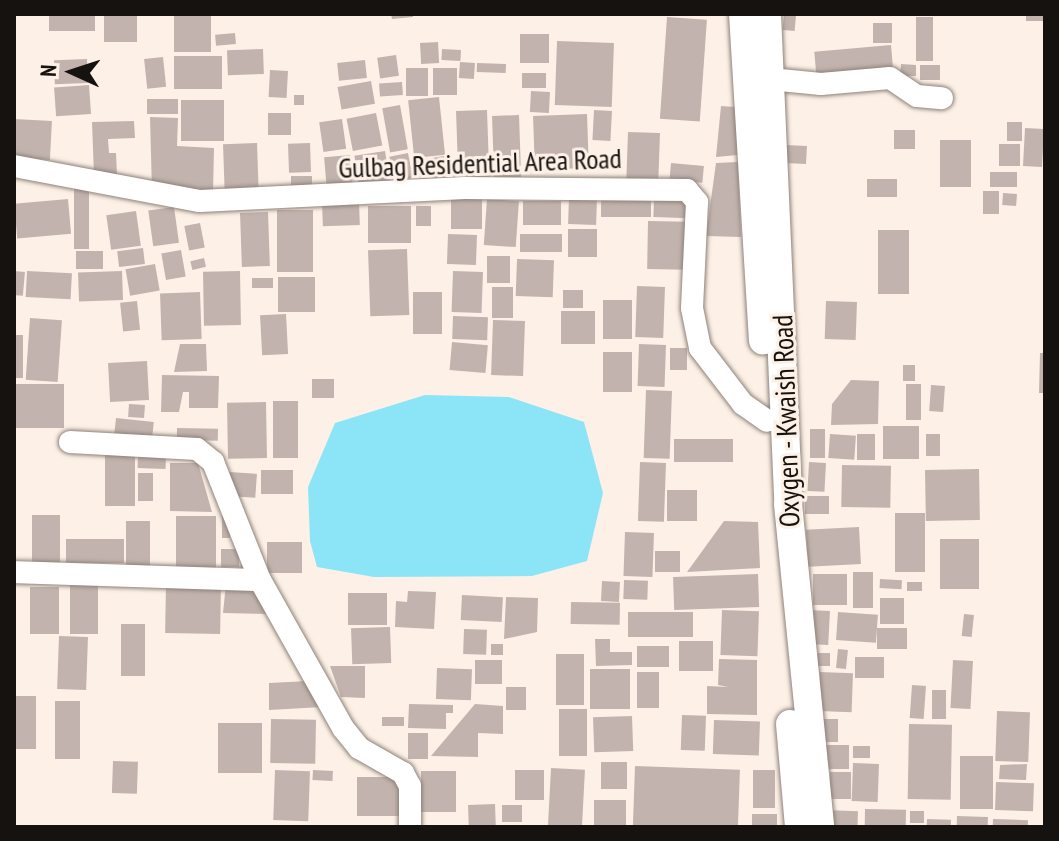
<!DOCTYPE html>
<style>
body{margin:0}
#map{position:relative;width:1059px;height:841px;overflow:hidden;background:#fdf1e7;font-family:"PT Sans Narrow",sans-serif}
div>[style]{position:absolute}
.water>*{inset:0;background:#8ce5f7}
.building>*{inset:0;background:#c2b3ae;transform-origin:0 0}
.roads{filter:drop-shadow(0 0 2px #8d8179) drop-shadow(0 0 2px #8d8179)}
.minor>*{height:22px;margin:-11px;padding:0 11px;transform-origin:11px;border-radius:11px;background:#fff}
.major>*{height:28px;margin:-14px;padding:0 14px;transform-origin:14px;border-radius:14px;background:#fff}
span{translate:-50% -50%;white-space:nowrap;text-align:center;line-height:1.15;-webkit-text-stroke:6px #fdf1e7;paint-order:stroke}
.street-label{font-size:28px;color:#16120f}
.frame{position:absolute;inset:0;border:16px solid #16120f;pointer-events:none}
.north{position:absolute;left:32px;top:32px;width:80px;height:80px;-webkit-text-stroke:6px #fdf1e7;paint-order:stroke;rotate:273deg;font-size:22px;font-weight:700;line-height:32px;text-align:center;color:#16120f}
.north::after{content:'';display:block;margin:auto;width:28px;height:36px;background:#16120f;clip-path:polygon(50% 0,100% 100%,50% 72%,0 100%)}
</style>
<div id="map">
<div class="water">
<i style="clip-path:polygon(425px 395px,509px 397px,584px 422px,603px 493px,587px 561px,532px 576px,374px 577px,317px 567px,310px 541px,308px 487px,335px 423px)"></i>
</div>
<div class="building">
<i style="left:49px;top:14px;width:46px;height:17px"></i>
<i style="left:104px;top:14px;width:33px;height:28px"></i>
<i style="left:174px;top:14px;width:37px;height:38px"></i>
<i style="clip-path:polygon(391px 14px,413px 14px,413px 17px,392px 19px)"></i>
<i style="left:1026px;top:14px;width:19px;height:7px"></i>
<i style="left:784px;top:15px;width:12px;height:15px;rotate:5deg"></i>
<i style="left:667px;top:17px;width:40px;height:102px;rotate:4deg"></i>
<i style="left:916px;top:17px;width:17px;height:44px"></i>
<i style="left:873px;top:23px;width:19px;height:20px"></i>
<i style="left:235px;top:33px;width:11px;height:20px;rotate:85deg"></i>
<i style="left:520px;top:34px;width:29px;height:29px"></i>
<i style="left:557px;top:41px;width:57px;height:64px;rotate:2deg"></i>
<i style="left:438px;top:42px;width:21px;height:18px;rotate:87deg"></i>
<i style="left:891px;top:45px;width:25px;height:77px;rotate:85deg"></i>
<i style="left:263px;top:49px;width:25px;height:36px;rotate:88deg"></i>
<i style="left:442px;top:49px;width:19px;height:11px;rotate:3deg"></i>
<i style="left:396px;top:55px;width:21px;height:19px;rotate:82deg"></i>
<i style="left:222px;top:56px;width:33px;height:48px;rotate:90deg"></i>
<i style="left:163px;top:57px;width:30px;height:19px;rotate:84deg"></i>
<i style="left:87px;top:59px;width:24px;height:33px;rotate:88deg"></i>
<i style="left:365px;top:60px;width:18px;height:28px;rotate:84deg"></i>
<i style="left:460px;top:62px;width:15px;height:16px;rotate:4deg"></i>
<i style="left:477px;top:63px;width:29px;height:9px;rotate:2deg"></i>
<i style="clip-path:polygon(901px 64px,916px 65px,916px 76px,900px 76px)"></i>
<i style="left:920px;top:65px;width:20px;height:15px"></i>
<i style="left:428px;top:68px;width:28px;height:22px;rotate:90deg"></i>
<i style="left:433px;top:68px;width:24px;height:27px"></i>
<i style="left:270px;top:70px;width:18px;height:27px;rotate:3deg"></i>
<i style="left:522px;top:73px;width:24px;height:15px"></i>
<i style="left:371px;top:81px;width:23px;height:34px;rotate:80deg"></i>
<i style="left:402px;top:82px;width:13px;height:23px;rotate:86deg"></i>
<i style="left:89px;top:85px;width:29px;height:35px;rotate:86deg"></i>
<i style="left:531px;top:91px;width:19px;height:21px;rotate:3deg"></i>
<i style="left:294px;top:95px;width:10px;height:10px"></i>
<i style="left:439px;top:97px;width:58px;height:31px;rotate:84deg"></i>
<i style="left:178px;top:99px;width:15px;height:31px;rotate:90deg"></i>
<i style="left:181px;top:100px;width:43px;height:41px"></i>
<i style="left:400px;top:105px;width:45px;height:18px;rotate:80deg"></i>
<i style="clip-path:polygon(721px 106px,735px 107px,738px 155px,716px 157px)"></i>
<i style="left:487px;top:110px;width:67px;height:31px;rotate:88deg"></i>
<i style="left:594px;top:110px;width:18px;height:30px;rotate:3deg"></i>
<i style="left:291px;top:113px;width:22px;height:23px;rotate:90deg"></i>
<i style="left:376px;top:113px;width:33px;height:30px;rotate:79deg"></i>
<i style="left:587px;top:114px;width:54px;height:54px;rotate:88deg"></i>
<i style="left:519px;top:115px;width:62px;height:27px;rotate:88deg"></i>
<i style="clip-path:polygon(150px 117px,178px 118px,177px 146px,214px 148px,213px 194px,152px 192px)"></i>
<i style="left:14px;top:119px;width:38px;height:39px;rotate:3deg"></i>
<i style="left:342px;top:119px;width:30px;height:23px;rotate:82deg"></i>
<i style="clip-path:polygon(134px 121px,135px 138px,108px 139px,109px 153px,116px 153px,117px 175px,94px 176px,92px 122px)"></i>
<i style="left:1007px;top:122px;width:15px;height:19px"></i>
<i style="left:1025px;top:128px;width:19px;height:38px;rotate:3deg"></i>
<i style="left:894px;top:130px;width:21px;height:19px"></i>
<i style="left:628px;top:132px;width:32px;height:49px;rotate:2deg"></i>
<i style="left:940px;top:140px;width:31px;height:47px"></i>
<i style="left:257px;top:143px;width:53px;height:34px;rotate:88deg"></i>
<i style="left:310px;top:143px;width:29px;height:22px;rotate:88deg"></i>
<i style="left:999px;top:144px;width:21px;height:22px"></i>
<i style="left:786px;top:145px;width:21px;height:18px;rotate:3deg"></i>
<i style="left:385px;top:151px;width:33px;height:31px;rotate:81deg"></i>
<i style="left:408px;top:153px;width:25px;height:19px;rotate:79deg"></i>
<i style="left:350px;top:155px;width:35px;height:26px;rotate:85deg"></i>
<i style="left:444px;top:156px;width:30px;height:25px;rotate:81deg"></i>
<i style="clip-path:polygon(738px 162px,741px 237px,706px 236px,716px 163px)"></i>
<i style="left:671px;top:163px;width:33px;height:17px;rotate:5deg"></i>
<i style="left:990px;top:172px;width:27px;height:15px"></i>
<i style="left:312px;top:176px;width:19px;height:21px;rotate:90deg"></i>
<i style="left:867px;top:179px;width:30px;height:18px"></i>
<i style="left:74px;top:186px;width:15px;height:63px"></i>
<i style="left:983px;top:191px;width:16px;height:23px"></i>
<i style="left:1003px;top:193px;width:14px;height:12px;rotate:4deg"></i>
<i style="left:601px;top:197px;width:50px;height:20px"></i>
<i style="left:569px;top:198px;width:28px;height:26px;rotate:2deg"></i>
<i style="left:68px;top:199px;width:35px;height:54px;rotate:85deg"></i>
<i style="left:451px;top:199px;width:31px;height:30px"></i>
<i style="left:487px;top:199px;width:32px;height:46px;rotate:4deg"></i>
<i style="left:654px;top:199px;width:35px;height:18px;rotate:2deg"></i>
<i style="left:359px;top:201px;width:24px;height:37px;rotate:88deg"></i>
<i style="left:523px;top:201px;width:38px;height:24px"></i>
<i style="left:411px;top:206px;width:37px;height:43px;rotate:90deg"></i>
<i style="left:416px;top:206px;width:15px;height:20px"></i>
<i style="left:174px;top:207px;width:36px;height:26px;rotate:82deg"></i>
<i style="left:277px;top:210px;width:36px;height:62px"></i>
<i style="left:136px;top:211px;width:35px;height:30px;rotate:82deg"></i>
<i style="left:268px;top:212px;width:54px;height:28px;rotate:88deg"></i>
<i style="left:648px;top:221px;width:39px;height:48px;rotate:1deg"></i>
<i style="left:200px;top:223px;width:25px;height:16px;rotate:79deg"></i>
<i style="left:568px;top:229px;width:29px;height:28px"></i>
<i style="left:878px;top:230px;width:31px;height:64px"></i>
<i style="left:448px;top:234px;width:29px;height:30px;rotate:2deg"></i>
<i style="left:520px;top:234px;width:42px;height:18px"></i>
<i style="left:143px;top:248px;width:16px;height:26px;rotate:83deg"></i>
<i style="left:407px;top:249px;width:66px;height:39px;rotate:88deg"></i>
<i style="left:181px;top:250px;width:27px;height:20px;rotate:80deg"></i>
<i style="left:103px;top:251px;width:18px;height:27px;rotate:90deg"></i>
<i style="left:487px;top:256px;width:23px;height:27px"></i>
<i style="left:204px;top:258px;width:9px;height:14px;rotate:77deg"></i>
<i style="left:517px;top:259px;width:37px;height:37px;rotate:2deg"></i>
<i style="left:155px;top:264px;width:27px;height:30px;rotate:80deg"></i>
<i style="left:14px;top:271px;width:11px;height:24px;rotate:5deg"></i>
<i style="left:27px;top:271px;width:45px;height:26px;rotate:3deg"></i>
<i style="left:122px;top:271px;width:29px;height:44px;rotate:88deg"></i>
<i style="left:240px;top:271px;width:54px;height:37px;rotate:89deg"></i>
<i style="left:453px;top:271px;width:30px;height:41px;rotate:2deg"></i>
<i style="left:278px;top:277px;width:37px;height:35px"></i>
<i style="left:252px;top:278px;width:21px;height:10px"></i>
<i style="left:637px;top:286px;width:28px;height:51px;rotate:2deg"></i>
<i style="left:492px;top:287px;width:21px;height:31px"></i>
<i style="left:563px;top:290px;width:20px;height:18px"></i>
<i style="left:200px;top:292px;width:47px;height:40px;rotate:88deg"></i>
<i style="left:413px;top:292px;width:29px;height:42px"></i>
<i style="left:603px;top:300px;width:29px;height:39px"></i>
<i style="left:137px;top:301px;width:29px;height:17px;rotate:84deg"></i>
<i style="left:826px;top:301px;width:31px;height:38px;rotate:2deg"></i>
<i style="left:561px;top:311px;width:34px;height:33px"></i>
<i style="left:286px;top:314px;width:40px;height:26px;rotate:87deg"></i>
<i style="left:453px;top:316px;width:35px;height:23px;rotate:2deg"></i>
<i style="left:30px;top:318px;width:32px;height:62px;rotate:4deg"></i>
<i style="left:493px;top:320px;width:32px;height:55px;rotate:2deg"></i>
<i style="left:14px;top:335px;width:9px;height:43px"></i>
<i style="left:452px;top:342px;width:36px;height:28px;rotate:5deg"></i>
<i style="clip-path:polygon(180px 344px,206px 344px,207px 371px,174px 372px)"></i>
<i style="left:639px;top:344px;width:27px;height:42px;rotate:2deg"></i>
<i style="left:670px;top:348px;width:17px;height:22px"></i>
<i style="left:603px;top:352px;width:29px;height:40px"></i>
<i style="clip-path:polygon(1040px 353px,1045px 353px,1045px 393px,1039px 393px)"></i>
<i style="left:147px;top:361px;width:39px;height:39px;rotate:87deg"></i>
<i style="left:903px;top:365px;width:12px;height:16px"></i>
<i style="clip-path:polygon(162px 375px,219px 376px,218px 408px,189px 408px,189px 392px,183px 392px,179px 412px,161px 412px)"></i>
<i style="left:312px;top:379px;width:22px;height:19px"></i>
<i style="clip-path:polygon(851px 380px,879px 381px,878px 424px,831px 425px,832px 404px)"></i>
<i style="left:14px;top:384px;width:50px;height:44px"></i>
<i style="left:906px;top:384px;width:15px;height:36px"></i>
<i style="left:931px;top:385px;width:14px;height:26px;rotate:4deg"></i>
<i style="left:646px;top:390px;width:26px;height:68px;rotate:2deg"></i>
<i style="left:273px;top:401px;width:25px;height:57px"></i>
<i style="left:266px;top:402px;width:56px;height:39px;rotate:89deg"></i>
<i style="left:129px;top:404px;width:16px;height:13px;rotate:4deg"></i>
<i style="left:116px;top:418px;width:38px;height:19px;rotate:6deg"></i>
<i style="left:883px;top:426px;width:36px;height:33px"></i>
<i style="left:177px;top:428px;width:41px;height:12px;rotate:1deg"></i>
<i style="left:810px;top:429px;width:15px;height:29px"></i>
<i style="left:830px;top:434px;width:26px;height:24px;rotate:4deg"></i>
<i style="left:857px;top:434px;width:18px;height:26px"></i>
<i style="left:926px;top:434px;width:14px;height:22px"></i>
<i style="left:674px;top:439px;width:59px;height:23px"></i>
<i style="left:105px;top:453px;width:30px;height:53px"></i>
<i style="left:138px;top:455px;width:28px;height:13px;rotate:2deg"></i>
<i style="left:640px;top:462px;width:26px;height:59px;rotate:2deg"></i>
<i style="left:809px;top:462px;width:17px;height:29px;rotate:3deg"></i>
<i style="clip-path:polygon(170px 463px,198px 463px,212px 512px,170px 511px)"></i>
<i style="left:842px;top:465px;width:49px;height:42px;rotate:1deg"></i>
<i style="left:979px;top:469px;width:51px;height:54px;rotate:89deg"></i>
<i style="left:261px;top:470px;width:32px;height:24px"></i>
<i style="left:230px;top:472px;width:27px;height:24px;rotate:4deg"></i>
<i style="left:138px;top:473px;width:15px;height:28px"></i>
<i style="left:667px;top:490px;width:30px;height:31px"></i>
<i style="left:805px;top:496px;width:24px;height:18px"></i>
<i style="left:222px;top:510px;width:8px;height:28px"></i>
<i style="left:895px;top:513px;width:30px;height:59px"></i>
<i style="left:32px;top:515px;width:28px;height:54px"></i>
<i style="left:176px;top:516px;width:40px;height:52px"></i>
<i style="left:126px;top:521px;width:24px;height:52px"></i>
<i style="clip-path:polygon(724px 521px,758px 522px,760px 568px,687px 572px)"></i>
<i style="left:859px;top:527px;width:37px;height:53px;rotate:87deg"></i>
<i style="left:625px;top:532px;width:29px;height:44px;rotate:2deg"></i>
<i style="left:66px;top:539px;width:58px;height:24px"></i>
<i style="left:940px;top:539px;width:39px;height:50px"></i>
<i style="left:302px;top:542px;width:31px;height:35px;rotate:90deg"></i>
<i style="left:221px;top:549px;width:18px;height:18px"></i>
<i style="left:655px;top:551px;width:25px;height:21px"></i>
<i style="left:853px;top:572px;width:20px;height:36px"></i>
<i style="left:758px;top:574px;width:33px;height:85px;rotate:88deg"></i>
<i style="left:813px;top:574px;width:34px;height:31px"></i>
<i style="left:880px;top:579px;width:22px;height:9px;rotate:3deg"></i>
<i style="left:70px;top:580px;width:28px;height:54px"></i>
<i style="left:624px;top:580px;width:24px;height:19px;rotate:2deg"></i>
<i style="left:602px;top:581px;width:18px;height:20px;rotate:3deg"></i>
<i style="left:907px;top:582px;width:15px;height:9px"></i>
<i style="left:166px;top:583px;width:55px;height:50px;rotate:1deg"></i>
<i style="clip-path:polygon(226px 584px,259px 584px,272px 614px,223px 613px)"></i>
<i style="left:30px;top:587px;width:29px;height:47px"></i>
<i style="clip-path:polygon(408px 591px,436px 592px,434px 629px,395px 627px,396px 601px,407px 602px)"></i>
<i style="left:387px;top:593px;width:32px;height:39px;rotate:90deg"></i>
<i style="left:462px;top:595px;width:41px;height:25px;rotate:3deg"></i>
<i style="clip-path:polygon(506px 597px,538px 598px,537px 632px,504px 639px)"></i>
<i style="left:880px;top:598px;width:24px;height:26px"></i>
<i style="left:571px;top:602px;width:49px;height:22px;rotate:1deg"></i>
<i style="left:722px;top:610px;width:37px;height:45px;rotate:2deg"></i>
<i style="left:810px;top:610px;width:20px;height:34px;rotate:3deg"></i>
<i style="left:693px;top:612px;width:25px;height:65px;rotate:90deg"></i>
<i style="left:838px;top:612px;width:40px;height:28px;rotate:4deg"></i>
<i style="left:964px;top:614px;width:10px;height:22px;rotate:6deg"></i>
<i style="left:121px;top:624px;width:24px;height:52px"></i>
<i style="left:390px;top:627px;width:36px;height:39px;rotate:88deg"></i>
<i style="left:877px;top:628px;width:30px;height:21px"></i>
<i style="left:464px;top:629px;width:23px;height:25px;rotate:2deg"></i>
<i style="left:59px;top:636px;width:29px;height:53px;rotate:2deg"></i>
<i style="clip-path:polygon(595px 639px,610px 639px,610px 652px,632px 652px,632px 665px,596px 666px)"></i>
<i style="left:679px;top:641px;width:34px;height:30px"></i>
<i style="left:491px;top:644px;width:12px;height:11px"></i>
<i style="left:637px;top:646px;width:32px;height:21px"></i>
<i style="left:838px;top:649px;width:10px;height:19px;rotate:6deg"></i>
<i style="left:816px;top:653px;width:14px;height:13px"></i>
<i style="left:556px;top:654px;width:28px;height:51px"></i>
<i style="left:855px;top:657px;width:29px;height:21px"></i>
<i style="clip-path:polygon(719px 659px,757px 660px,757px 715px,707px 714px,707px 686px,728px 687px,718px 685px)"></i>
<i style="left:475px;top:660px;width:27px;height:24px"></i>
<i style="left:953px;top:660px;width:20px;height:48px;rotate:3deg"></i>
<i style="clip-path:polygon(330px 666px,365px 666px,365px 698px,341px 697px)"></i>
<i style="left:437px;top:668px;width:35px;height:31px;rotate:2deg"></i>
<i style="left:590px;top:669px;width:40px;height:40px"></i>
<i style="left:637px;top:672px;width:22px;height:36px"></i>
<i style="left:820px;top:672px;width:33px;height:39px;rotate:2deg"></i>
<i style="clip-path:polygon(309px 681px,322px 707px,269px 710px,269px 683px)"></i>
<i style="left:912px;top:685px;width:14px;height:33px;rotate:4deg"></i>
<i style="left:506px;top:687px;width:20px;height:23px"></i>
<i style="left:932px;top:690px;width:14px;height:29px"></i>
<i style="left:14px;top:696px;width:22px;height:53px"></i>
<i style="left:55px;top:701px;width:25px;height:58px"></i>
<i style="clip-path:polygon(409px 704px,453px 705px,453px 713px,446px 713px,446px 729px,408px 728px)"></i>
<i style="clip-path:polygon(475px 704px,503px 706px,503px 734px,478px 733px,478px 757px,431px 756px)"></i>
<i style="left:559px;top:709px;width:28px;height:47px"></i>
<i style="left:997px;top:711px;width:33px;height:50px;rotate:2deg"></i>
<i style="left:682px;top:715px;width:24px;height:35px;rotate:2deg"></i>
<i style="left:632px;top:716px;width:35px;height:39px;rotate:88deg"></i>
<i style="left:382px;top:717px;width:22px;height:9px"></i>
<i style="left:271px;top:719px;width:45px;height:44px;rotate:1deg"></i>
<i style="left:823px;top:719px;width:15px;height:23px"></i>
<i style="left:714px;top:720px;width:46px;height:34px;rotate:2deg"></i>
<i style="left:218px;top:723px;width:44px;height:50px"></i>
<i style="left:909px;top:724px;width:43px;height:75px;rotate:1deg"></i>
<i style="left:408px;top:733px;width:20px;height:26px"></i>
<i style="left:826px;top:745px;width:23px;height:24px"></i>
<i style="left:853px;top:746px;width:17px;height:12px"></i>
<i style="left:960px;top:756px;width:33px;height:53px"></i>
<i style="left:113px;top:761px;width:25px;height:32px;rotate:2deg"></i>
<i style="left:601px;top:762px;width:26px;height:27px"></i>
<i style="left:853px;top:763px;width:26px;height:38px;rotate:2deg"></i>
<i style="clip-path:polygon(1027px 764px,1026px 780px,999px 779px,1000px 765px)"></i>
<i style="left:635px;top:766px;width:105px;height:61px;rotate:2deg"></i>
<i style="left:551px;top:768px;width:34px;height:59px;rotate:3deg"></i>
<i style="left:275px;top:770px;width:35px;height:50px;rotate:2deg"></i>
<i style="left:313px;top:770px;width:20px;height:10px;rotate:3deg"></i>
<i style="left:515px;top:770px;width:29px;height:30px"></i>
<i style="left:753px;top:770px;width:22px;height:38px"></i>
<i style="left:421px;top:771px;width:35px;height:41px"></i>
<i style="left:830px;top:772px;width:21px;height:27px"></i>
<i style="left:357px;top:777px;width:46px;height:39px"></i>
<i style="left:996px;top:782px;width:38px;height:28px;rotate:2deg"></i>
<i style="left:594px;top:800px;width:32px;height:27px"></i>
<i style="left:495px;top:804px;width:23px;height:27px;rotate:88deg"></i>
<i style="left:502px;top:805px;width:20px;height:17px"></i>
<i style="left:865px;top:809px;width:41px;height:18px;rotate:1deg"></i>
<i style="left:825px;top:810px;width:33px;height:17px;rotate:2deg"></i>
<i style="left:910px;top:811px;width:14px;height:12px"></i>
<i style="left:752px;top:814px;width:25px;height:13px"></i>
<i style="left:957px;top:816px;width:31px;height:11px;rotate:2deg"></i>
<i style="left:927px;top:819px;width:24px;height:8px;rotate:2deg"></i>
<i style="left:993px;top:819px;width:35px;height:8px;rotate:2deg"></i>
</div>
<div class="roads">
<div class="minor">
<i style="left:770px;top:79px;width:51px;rotate:5.6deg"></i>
<i style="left:821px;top:84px;width:69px;rotate:-5deg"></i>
<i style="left:890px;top:78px;width:32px;rotate:34deg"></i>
<i style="left:917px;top:96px;width:25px;rotate:5deg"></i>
<i style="left:14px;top:166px;width:189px;rotate:10.7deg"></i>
<i style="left:200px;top:201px;width:265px;rotate:-2.8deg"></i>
<i style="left:465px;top:188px;width:222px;rotate:0.5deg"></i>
<i style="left:687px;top:190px;width:16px;rotate:50deg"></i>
<i style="left:697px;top:202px;width:106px;rotate:92.7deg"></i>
<i style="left:692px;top:308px;width:41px;rotate:78.7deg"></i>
<i style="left:700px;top:348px;width:71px;rotate:52.5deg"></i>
<i style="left:743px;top:404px;width:29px;rotate:35deg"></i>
<i style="left:70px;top:442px;width:127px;rotate:3.2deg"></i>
<i style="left:197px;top:449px;width:21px;rotate:39deg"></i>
<i style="left:213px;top:462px;width:127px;rotate:68.3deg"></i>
<i style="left:14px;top:572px;width:246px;rotate:1.9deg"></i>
<i style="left:260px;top:580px;width:170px;rotate:60.7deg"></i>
<i style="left:343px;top:728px;width:26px;rotate:51deg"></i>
<i style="left:359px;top:748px;width:51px;rotate:29.6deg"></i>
<i style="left:403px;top:773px;width:15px;rotate:62deg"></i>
<i style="left:410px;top:786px;width:41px;rotate:90deg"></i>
</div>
<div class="major">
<i style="left:743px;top:14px;width:327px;rotate:86.5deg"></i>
<i style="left:767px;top:14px;width:490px;rotate:87.5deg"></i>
<i style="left:788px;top:504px;width:325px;rotate:84.3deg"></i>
<i style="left:790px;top:724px;width:103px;rotate:85deg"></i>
</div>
</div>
<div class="street-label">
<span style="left:480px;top:163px;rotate:-2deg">Gulbag Residential Area Road</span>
<span style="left:786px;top:421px;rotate:-92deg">Oxygen - Kwaish Road</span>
</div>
<div class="frame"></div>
<div class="north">N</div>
</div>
